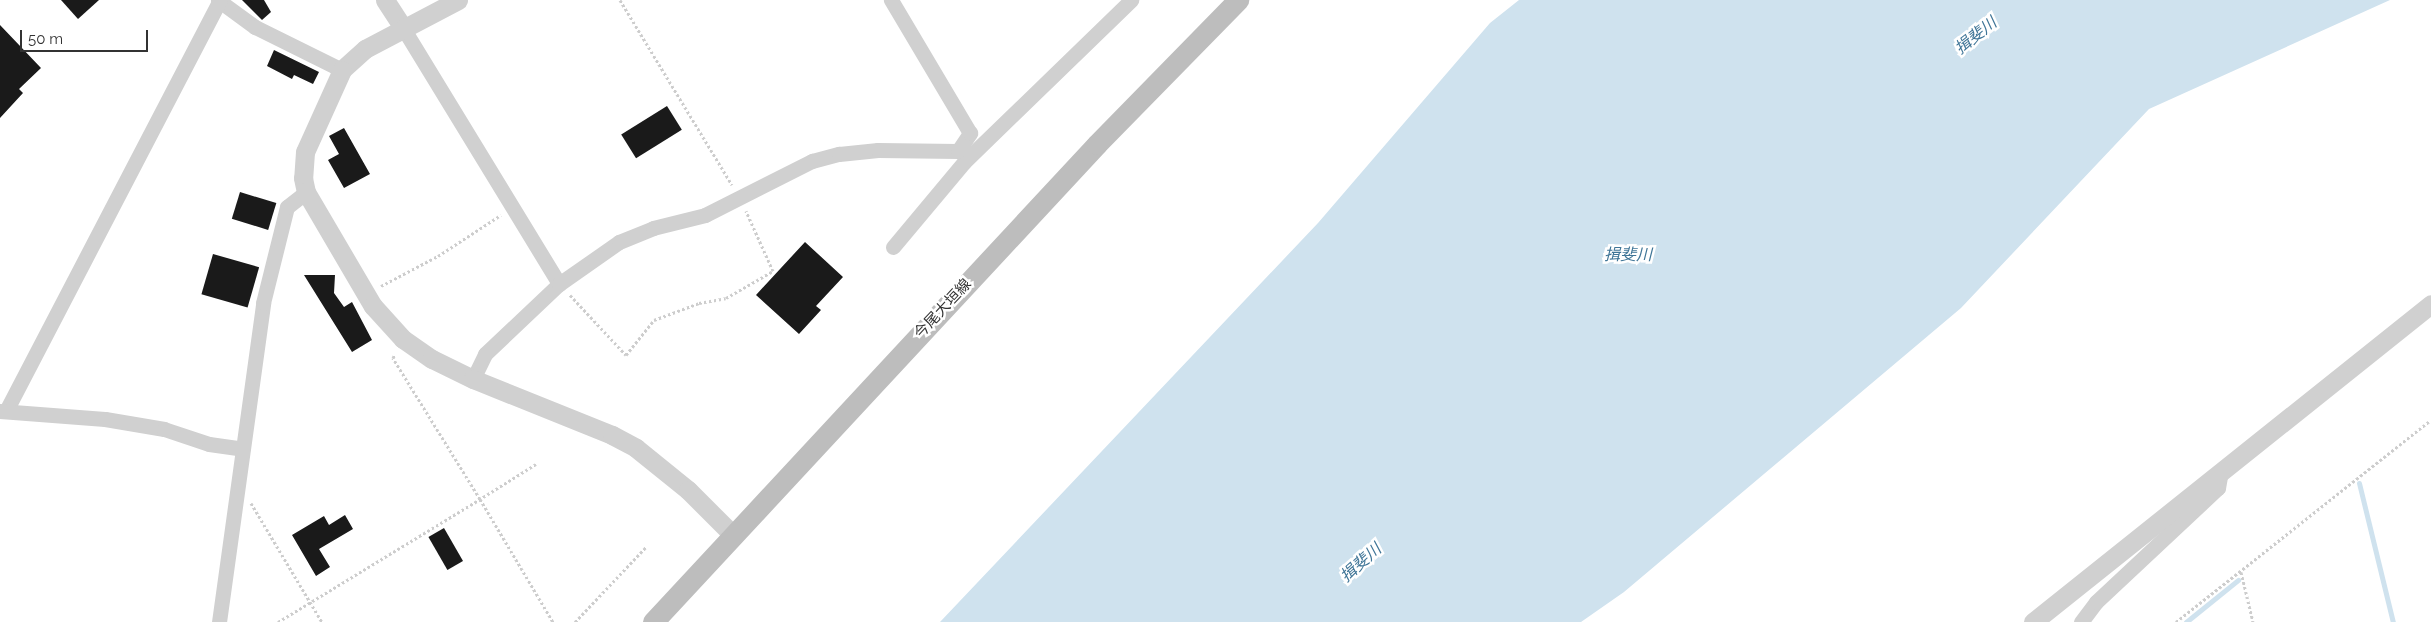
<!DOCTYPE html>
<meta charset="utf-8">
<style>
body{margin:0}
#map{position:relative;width:2431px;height:622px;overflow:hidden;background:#fff;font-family:Raleway,"Noto Sans JP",sans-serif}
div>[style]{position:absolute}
.water>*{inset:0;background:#cfe2ee}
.stream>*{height:5px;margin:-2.5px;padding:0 2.5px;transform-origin:2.5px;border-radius:2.5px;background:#cfe2ee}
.building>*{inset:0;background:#1a1a1a;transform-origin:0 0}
.path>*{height:3px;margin-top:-1.5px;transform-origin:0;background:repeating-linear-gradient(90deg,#cdcdcd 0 2.5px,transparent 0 5px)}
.minor>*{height:15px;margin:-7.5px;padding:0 7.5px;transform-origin:7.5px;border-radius:7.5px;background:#d0d0d0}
.tertiary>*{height:19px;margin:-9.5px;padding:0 9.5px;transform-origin:9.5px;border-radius:9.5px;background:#d0d0d0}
.secondary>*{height:21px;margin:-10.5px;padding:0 10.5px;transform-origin:10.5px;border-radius:10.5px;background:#bdbdbd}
span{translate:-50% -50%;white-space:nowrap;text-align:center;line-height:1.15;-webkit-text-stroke:5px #fff;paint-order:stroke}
.street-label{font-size:15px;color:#333}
.water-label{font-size:16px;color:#3f7597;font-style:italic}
.scale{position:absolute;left:20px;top:30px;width:128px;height:22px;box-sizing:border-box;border:2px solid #333;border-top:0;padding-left:6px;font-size:15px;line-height:18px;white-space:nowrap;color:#333;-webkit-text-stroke:4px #fff;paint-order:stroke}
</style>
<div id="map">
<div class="water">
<i style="clip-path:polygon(1519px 0,2390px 0,2149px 109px,1961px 308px,1624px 592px,1581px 622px,940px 622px,1318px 223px,1490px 23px)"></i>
</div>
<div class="stream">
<i style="left:2359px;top:483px;width:143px;rotate:76.3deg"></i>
<i style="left:2186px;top:622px;width:67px;rotate:-38.9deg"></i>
</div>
<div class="building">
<i style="clip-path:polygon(61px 0,99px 0,78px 19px)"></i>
<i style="clip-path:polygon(242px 0,264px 0,271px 12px,262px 20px)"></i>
<i style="clip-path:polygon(0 25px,41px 68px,19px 89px,23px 93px,0 118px)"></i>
<i style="clip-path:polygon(274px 50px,319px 72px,313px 84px,294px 75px,292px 79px,267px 66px)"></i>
<i style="left:667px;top:106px;width:28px;height:54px;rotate:58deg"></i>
<i style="clip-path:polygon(344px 128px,370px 174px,344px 188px,328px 160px,339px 154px,329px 136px)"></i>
<i style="left:240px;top:192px;width:38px;height:28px;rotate:17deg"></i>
<i style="clip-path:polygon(805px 242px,843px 277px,816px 306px,821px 310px,799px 334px,756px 295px)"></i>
<i style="left:213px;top:254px;width:48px;height:42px;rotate:16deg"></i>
<i style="clip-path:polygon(304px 275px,335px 275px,334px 293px,344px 307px,352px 302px,372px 340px,352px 352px)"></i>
<i style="clip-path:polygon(345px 515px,353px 529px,319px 549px,330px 567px,316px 576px,292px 535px,324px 516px,329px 525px)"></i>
<i style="left:444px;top:528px;width:38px;height:18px;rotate:60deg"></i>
</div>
<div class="path">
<i style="left:620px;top:0;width:216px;rotate:58.8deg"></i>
<i style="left:381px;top:286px;width:64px;rotate:-27.8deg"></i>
<i style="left:438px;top:256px;width:75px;rotate:-33.1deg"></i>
<i style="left:570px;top:295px;width:82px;rotate:47deg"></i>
<i style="left:626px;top:355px;width:45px;rotate:-51.3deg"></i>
<i style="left:654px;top:320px;width:48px;rotate:-20.7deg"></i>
<i style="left:699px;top:303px;width:27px;rotate:-10deg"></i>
<i style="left:726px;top:298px;width:54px;rotate:-29.9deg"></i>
<i style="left:773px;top:271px;width:66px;rotate:-114.2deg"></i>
<i style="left:536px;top:464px;width:66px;rotate:148deg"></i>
<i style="left:480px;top:499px;width:143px;rotate:59.3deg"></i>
<i style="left:251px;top:503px;width:139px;rotate:59.2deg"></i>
<i style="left:2241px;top:572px;width:51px;rotate:76.5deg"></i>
<i style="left:278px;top:622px;width:237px;rotate:-31.3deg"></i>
<i style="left:480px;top:499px;width:166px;rotate:-121.7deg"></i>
<i style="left:393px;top:358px;width:4px;rotate:-63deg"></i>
<i style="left:575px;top:622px;width:103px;rotate:-46.6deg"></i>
<i style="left:2176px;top:622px;width:325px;rotate:-38.4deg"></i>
</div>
<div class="minor">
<i style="left:218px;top:0;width:46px;rotate:36.1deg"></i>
<i style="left:255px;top:27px;width:97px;rotate:26.3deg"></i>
<i style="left:403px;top:28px;width:300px;rotate:58.6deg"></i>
<i style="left:893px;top:247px;width:111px;rotate:-50.1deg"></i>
<i style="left:964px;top:162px;width:233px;rotate:-44.1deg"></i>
<i style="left:473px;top:379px;width:28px;rotate:-64deg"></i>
<i style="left:485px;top:354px;width:102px;rotate:-43.4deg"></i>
<i style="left:559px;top:284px;width:73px;rotate:-35deg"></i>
<i style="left:619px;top:242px;width:37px;rotate:-22deg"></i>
<i style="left:653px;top:228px;width:54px;rotate:-14deg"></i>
<i style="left:705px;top:215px;width:120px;rotate:-26.8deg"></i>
<i style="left:812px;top:161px;width:28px;rotate:-15deg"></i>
<i style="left:839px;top:154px;width:39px;rotate:-6deg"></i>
<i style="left:878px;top:150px;width:80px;rotate:0.7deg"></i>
<i style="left:958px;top:151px;width:22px;rotate:-56deg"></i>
<i style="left:970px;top:133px;width:155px;rotate:-120.7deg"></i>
<i style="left:7px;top:409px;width:460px;rotate:-62.5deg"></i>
<i style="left:0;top:411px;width:105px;rotate:4.4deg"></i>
<i style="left:105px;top:419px;width:60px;rotate:9.6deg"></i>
<i style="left:164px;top:429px;width:47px;rotate:18.4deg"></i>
<i style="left:209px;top:444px;width:34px;rotate:8deg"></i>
<i style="left:219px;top:622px;width:322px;rotate:-82.1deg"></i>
<i style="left:263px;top:303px;width:99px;rotate:-76deg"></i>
<i style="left:287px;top:207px;width:24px;rotate:-38deg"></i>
<i style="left:2081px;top:622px;width:25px;rotate:-53deg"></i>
<i style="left:2096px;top:602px;width:167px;rotate:-43.1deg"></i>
<i style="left:2218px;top:488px;width:17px;rotate:-80deg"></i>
</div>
<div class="tertiary">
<i style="left:385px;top:0;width:33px;rotate:57deg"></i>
<i style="left:458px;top:0;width:105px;rotate:152.2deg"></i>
<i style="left:365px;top:49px;width:31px;rotate:138deg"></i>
<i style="left:342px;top:70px;width:90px;rotate:114.3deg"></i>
<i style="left:305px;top:152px;width:26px;rotate:94deg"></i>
<i style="left:303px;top:178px;width:14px;rotate:78deg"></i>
<i style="left:306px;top:192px;width:132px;rotate:59.6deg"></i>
<i style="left:373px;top:306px;width:45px;rotate:47.7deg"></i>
<i style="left:403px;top:339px;width:35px;rotate:35deg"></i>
<i style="left:432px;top:359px;width:46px;rotate:26deg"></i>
<i style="left:473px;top:379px;width:150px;rotate:21.9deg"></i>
<i style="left:612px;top:435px;width:27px;rotate:28deg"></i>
<i style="left:636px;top:448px;width:67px;rotate:38.9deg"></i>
<i style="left:688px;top:490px;width:64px;rotate:45deg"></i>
<i style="left:2033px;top:622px;width:509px;rotate:-38.62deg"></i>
</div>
<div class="secondary">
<i style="left:653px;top:622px;width:652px;rotate:-47.11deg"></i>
<i style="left:1097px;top:144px;width:202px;rotate:-45.6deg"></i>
</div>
<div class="street-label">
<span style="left:943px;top:309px;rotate:-47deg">今尾大垣線</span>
</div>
<div class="water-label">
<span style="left:1976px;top:36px;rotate:-39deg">揖斐川</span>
<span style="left:1628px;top:255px">揖斐川</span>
<span style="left:1361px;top:563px;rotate:-42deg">揖斐川</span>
</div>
<div class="scale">50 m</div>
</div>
